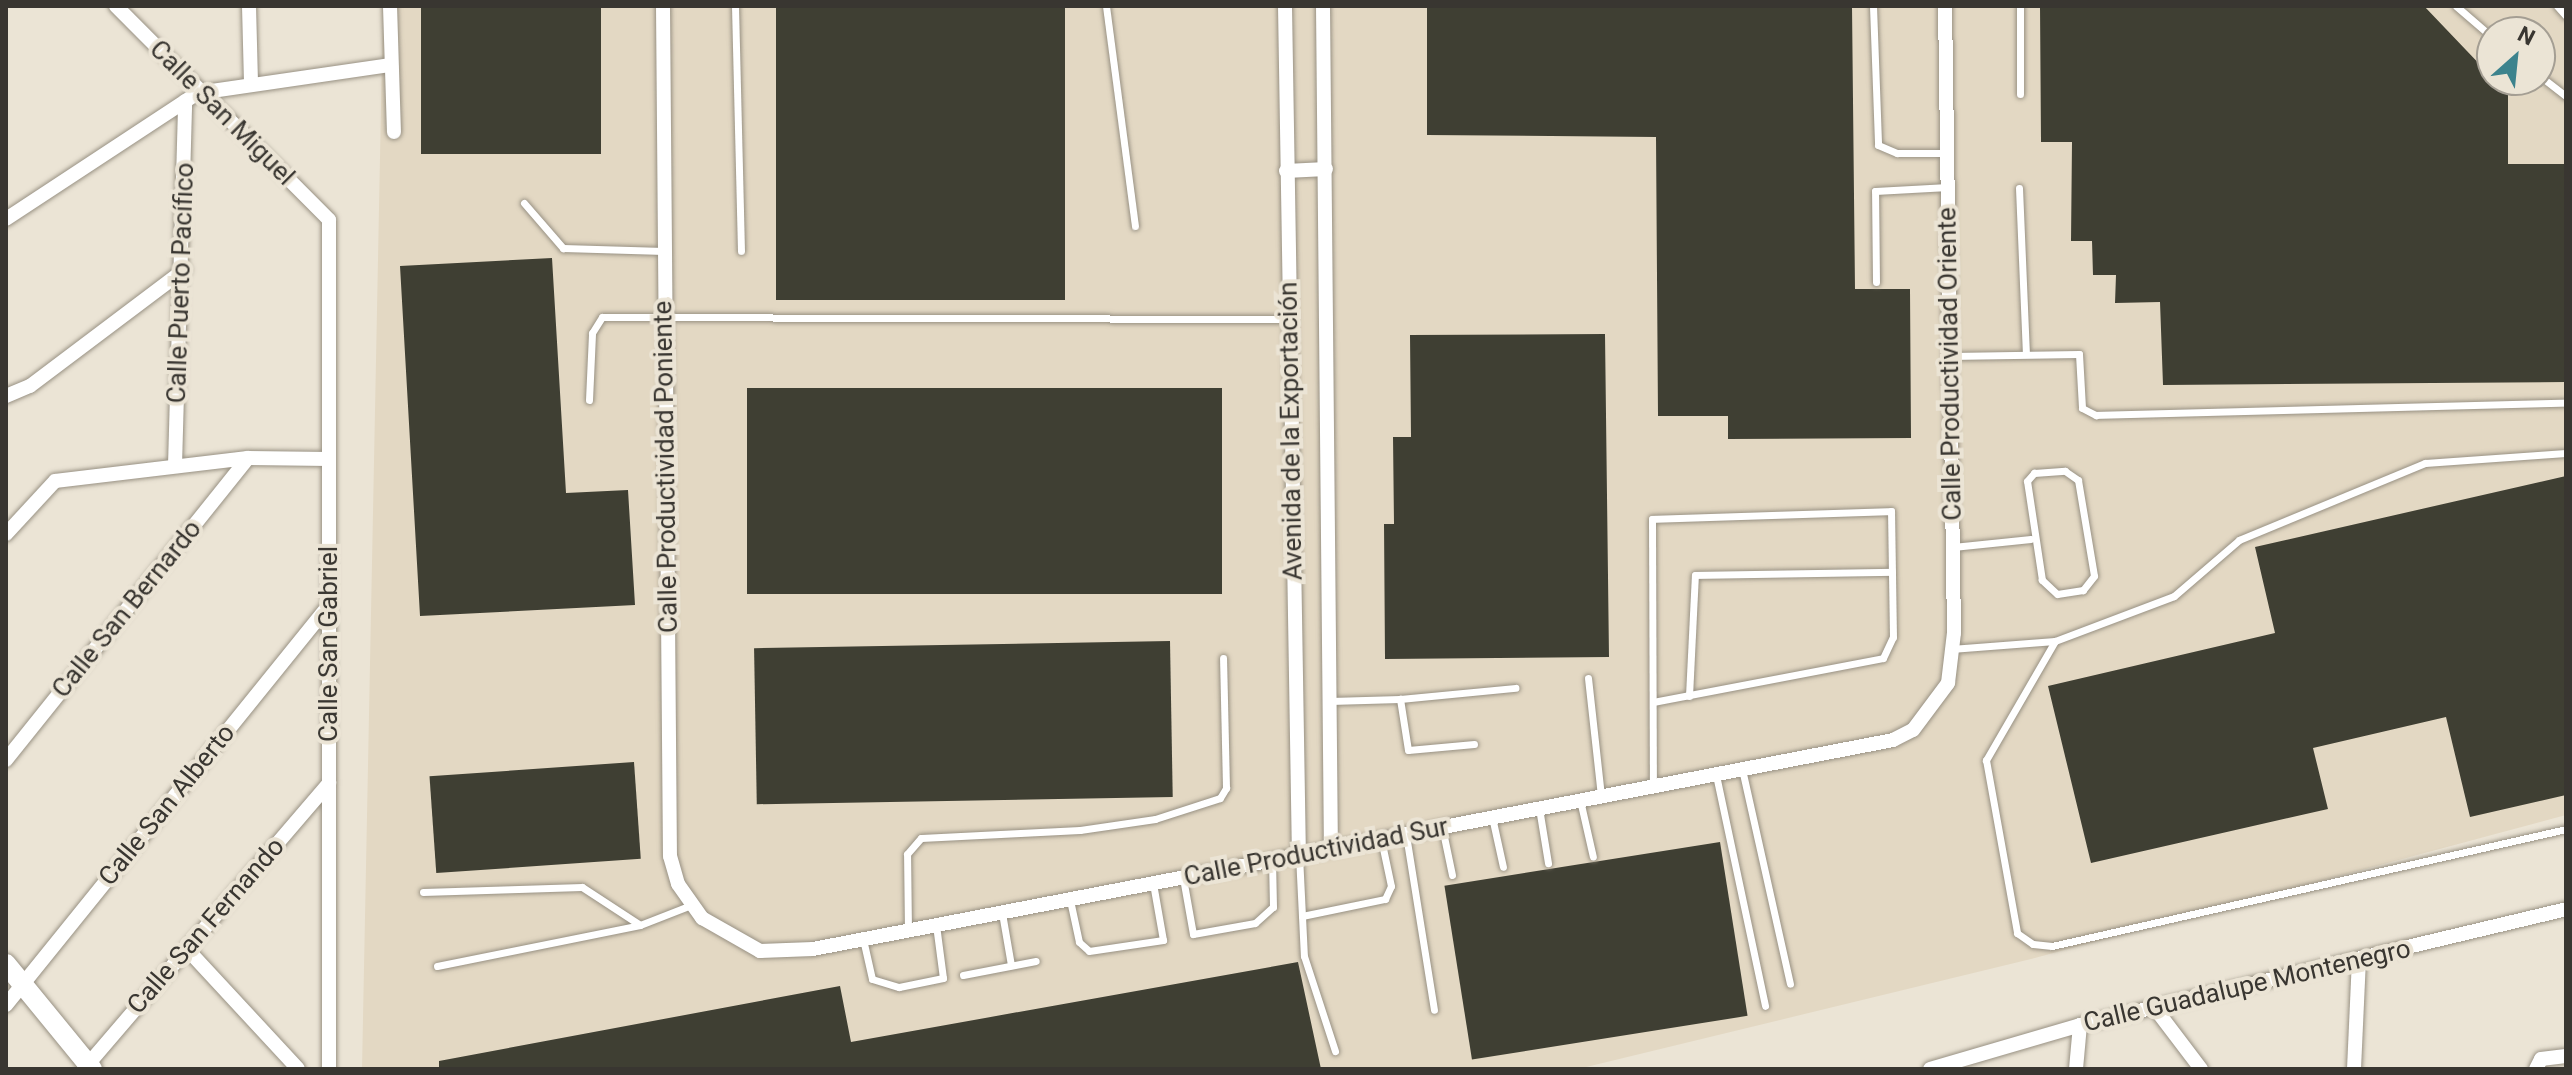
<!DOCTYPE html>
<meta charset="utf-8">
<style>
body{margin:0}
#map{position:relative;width:2572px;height:1075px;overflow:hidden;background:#ebe4d5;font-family:Roboto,sans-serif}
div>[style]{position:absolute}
.built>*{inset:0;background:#e3d8c3}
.building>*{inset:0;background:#3f3f33;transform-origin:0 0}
.roads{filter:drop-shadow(0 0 2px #989183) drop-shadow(0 0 2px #989183)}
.lane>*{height:7px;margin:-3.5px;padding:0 3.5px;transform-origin:3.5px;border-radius:3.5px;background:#fff}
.street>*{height:14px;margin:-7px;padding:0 7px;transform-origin:7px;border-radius:7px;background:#fff}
.secondary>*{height:20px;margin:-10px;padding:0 10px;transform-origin:10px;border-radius:10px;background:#fff}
span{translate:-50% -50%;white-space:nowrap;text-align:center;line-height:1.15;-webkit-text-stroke:8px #ebe4d5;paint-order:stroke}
.street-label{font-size:26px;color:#393631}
.frame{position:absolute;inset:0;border:8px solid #393631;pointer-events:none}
.north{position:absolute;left:2476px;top:16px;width:80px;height:80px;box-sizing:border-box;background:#ebe4d5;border:2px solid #a49e93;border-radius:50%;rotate:27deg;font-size:22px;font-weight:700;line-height:32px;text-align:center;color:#393631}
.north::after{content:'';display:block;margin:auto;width:28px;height:36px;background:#3c838d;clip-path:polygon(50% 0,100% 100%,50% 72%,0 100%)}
</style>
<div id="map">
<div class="built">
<i style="clip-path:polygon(evenodd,383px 6px,2566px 6px,2566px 815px,2031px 959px,1578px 1069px,362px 1069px,383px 6px,2492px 32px,2540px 32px,2540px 80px,2492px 80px,2492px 32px)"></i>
</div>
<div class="building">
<i style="left:421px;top:6px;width:180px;height:148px"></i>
<i style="left:776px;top:6px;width:289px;height:294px"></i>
<i style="clip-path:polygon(1427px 6px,1852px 6px,1855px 289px,1910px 289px,1911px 438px,1728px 439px,1728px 416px,1658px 416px,1656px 137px,1427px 135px)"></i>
<i style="clip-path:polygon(2040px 6px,2424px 6px,2508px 94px,2508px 164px,2566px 164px,2566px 382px,2163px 385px,2160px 302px,2115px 303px,2116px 275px,2093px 275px,2092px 241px,2071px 241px,2072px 142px,2041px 142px)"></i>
<i style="clip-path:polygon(552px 258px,566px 493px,628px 490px,635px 605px,420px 616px,400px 266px)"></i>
<i style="clip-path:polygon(1605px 334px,1609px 657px,1385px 659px,1384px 524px,1394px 524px,1393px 437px,1411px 437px,1410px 335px)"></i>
<i style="left:747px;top:388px;width:475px;height:206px"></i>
<i style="clip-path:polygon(2566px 476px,2566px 795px,2470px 817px,2446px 717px,2313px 748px,2328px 809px,2091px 863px,2048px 686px,2275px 633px,2255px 547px)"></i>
<i style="left:1170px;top:641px;width:156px;height:416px;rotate:89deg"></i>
<i style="left:634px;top:762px;width:97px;height:205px;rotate:86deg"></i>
<i style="left:1720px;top:842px;width:176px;height:279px;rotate:81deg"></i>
<i style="clip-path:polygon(1298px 962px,1321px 1069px,439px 1069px,439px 1061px,840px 986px,851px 1042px)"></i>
</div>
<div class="roads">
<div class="lane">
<i style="left:735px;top:6px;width:245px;rotate:88.6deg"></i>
<i style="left:1106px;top:6px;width:222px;rotate:82.5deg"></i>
<i style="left:1873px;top:6px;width:139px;rotate:87.9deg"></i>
<i style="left:1878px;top:145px;width:21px;rotate:23deg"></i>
<i style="left:1897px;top:153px;width:50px"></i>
<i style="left:2456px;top:6px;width:48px;rotate:40.7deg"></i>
<i style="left:2557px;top:6px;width:13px;rotate:48deg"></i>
<i style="left:2540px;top:76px;width:33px;rotate:38deg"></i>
<i style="left:2020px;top:94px;width:88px;rotate:-90deg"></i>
<i style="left:2019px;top:188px;width:164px;rotate:87.6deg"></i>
<i style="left:524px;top:203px;width:60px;rotate:49.1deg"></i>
<i style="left:563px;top:248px;width:101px;rotate:1.7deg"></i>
<i style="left:1876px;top:282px;width:91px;rotate:-90.6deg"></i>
<i style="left:1875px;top:191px;width:73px;rotate:-3.1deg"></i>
<i style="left:1950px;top:356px;width:129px;rotate:-0.9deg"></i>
<i style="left:2079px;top:354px;width:54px;rotate:86.8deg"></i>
<i style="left:2082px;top:408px;width:16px;rotate:27deg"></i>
<i style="left:2096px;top:415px;width:470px;rotate:-1.5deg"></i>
<i style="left:589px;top:400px;width:67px;rotate:-87.4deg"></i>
<i style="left:592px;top:333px;width:19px;rotate:-58deg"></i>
<i style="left:602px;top:317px;width:687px;rotate:0.17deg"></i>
<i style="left:2065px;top:471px;width:16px;rotate:35deg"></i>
<i style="left:2078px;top:480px;width:97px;rotate:80.5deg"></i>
<i style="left:2094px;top:576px;width:18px;rotate:128deg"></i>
<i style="left:2083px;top:590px;width:26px;rotate:171deg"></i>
<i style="left:2057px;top:594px;width:21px;rotate:-137deg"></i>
<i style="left:2042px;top:580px;width:100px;rotate:-98.6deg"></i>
<i style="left:2027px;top:481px;width:11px;rotate:-49deg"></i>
<i style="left:2034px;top:473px;width:31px;rotate:-4deg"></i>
<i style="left:1953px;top:547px;width:78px;rotate:-5.9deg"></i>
<i style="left:2055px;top:641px;width:138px;rotate:120.1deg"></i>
<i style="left:1986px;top:760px;width:176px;rotate:79.8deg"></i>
<i style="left:2017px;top:933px;width:19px;rotate:35deg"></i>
<i style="left:2033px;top:944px;width:19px;rotate:6deg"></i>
<i style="left:2052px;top:946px;width:527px;rotate:-12.82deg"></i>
<i style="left:1951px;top:649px;width:104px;rotate:-4.4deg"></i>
<i style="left:2055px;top:641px;width:127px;rotate:-20.7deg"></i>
<i style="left:2174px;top:596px;width:86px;rotate:-40.7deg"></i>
<i style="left:2239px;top:540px;width:201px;rotate:-22.5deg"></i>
<i style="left:2425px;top:463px;width:141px;rotate:-4.1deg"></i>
<i style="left:1588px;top:678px;width:119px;rotate:83.7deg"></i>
<i style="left:1689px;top:696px;width:121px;rotate:-87.2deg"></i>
<i style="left:1695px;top:575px;width:197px;rotate:-0.9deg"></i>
<i style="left:1330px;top:701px;width:70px;rotate:-1.6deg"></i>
<i style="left:1653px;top:702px;width:234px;rotate:-10.8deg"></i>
<i style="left:1883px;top:658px;width:23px;rotate:-65deg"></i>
<i style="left:1893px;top:637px;width:126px;rotate:-90.9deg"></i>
<i style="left:1891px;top:511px;width:239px;rotate:178.1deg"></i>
<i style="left:1652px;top:519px;width:267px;rotate:89.8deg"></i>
<i style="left:1474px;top:744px;width:66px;rotate:174.8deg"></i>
<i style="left:1408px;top:750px;width:52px;rotate:-98.9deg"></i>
<i style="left:1400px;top:699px;width:116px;rotate:-5.5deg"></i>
<i style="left:1742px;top:769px;width:220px;rotate:77.4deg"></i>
<i style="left:1716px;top:775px;width:236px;rotate:78deg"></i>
<i style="left:1580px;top:800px;width:58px;rotate:77.2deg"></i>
<i style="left:1539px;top:808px;width:56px;rotate:80.7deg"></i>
<i style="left:1492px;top:817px;width:51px;rotate:77.6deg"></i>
<i style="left:1442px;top:827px;width:49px;rotate:78.2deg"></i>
<i style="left:1406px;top:835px;width:177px;rotate:80.9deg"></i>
<i style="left:1299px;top:855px;width:101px;rotate:87.2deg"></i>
<i style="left:1304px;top:956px;width:100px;rotate:71.9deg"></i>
<i style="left:1183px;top:878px;width:57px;rotate:79.9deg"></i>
<i style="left:1193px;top:934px;width:63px;rotate:-10.1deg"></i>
<i style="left:1255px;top:923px;width:24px;rotate:-42deg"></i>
<i style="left:1273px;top:907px;width:47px;rotate:-91.2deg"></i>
<i style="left:423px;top:892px;width:159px;rotate:-1.8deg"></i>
<i style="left:582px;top:887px;width:69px;rotate:33.2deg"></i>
<i style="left:1070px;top:900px;width:43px;rotate:77.9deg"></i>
<i style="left:1079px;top:942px;width:13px;rotate:42deg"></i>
<i style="left:1089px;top:951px;width:75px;rotate:-8.5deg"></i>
<i style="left:1163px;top:940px;width:58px;rotate:-100deg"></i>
<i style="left:1002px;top:913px;width:53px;rotate:80.2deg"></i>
<i style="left:1302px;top:916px;width:85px;rotate:-11.6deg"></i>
<i style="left:1385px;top:899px;width:14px;rotate:-65deg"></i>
<i style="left:1391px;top:886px;width:48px;rotate:-102deg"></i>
<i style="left:908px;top:931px;width:77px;rotate:-90.7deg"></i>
<i style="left:907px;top:854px;width:21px;rotate:-49deg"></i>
<i style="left:921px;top:838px;width:159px;rotate:-2.9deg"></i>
<i style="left:1080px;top:830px;width:76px;rotate:-8.3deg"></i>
<i style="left:1155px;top:819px;width:68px;rotate:-17.9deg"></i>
<i style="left:1220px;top:798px;width:12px;rotate:-59deg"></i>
<i style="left:1226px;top:788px;width:130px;rotate:-91.3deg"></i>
<i style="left:863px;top:939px;width:41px;rotate:77.3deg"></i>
<i style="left:872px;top:979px;width:28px;rotate:17deg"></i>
<i style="left:899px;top:987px;width:45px;rotate:-11.6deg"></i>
<i style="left:943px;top:978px;width:53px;rotate:-97.5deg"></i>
<i style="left:437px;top:966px;width:207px;rotate:-11.4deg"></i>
<i style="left:640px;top:925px;width:55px;rotate:-21.4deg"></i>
<i style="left:963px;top:975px;width:74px;rotate:-10.9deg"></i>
</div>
<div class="street">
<i style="left:116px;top:6px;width:302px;rotate:45.1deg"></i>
<i style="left:329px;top:220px;width:849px;rotate:90deg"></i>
<i style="left:249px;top:6px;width:76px;rotate:88.5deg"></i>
<i style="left:390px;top:6px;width:126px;rotate:88.2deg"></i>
<i style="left:663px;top:6px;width:850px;rotate:89.53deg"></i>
<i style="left:670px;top:856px;width:29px;rotate:74deg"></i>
<i style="left:678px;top:884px;width:42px;rotate:54.8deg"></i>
<i style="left:702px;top:918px;width:67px;rotate:29.6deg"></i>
<i style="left:760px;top:951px;width:53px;rotate:-2.2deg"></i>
<i style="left:813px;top:949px;width:1100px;rotate:-10.95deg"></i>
<i style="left:1893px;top:740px;width:22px;rotate:-27deg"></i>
<i style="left:1913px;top:730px;width:59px;rotate:-53.3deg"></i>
<i style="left:1948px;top:683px;width:50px;rotate:-83.2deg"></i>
<i style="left:1954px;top:633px;width:627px;rotate:-90.82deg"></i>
<i style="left:1285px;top:6px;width:849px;rotate:89.06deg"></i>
<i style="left:1323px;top:6px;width:843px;rotate:89.46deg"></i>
<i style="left:1286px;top:171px;width:40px;rotate:-2.9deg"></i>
<i style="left:6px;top:219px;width:230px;rotate:-33.3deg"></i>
<i style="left:198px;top:93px;width:195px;rotate:-8.3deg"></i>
<i style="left:6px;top:396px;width:26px;rotate:-23deg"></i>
<i style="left:30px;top:386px;width:193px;rotate:-37deg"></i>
<i style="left:175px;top:466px;width:365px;rotate:-88.4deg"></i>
<i style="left:6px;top:534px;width:72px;rotate:-47.2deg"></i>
<i style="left:55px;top:481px;width:194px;rotate:-6.8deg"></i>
<i style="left:248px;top:458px;width:81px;rotate:0.7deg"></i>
<i style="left:6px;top:760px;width:387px;rotate:-51.3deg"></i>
<i style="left:187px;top:949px;width:163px;rotate:47.2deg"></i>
<i style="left:6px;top:1005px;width:514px;rotate:-51.08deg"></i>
<i style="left:2154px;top:1007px;width:78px;rotate:52.8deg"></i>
<i style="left:84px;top:1069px;width:377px;rotate:-49.4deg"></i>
<i style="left:1930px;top:1069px;width:156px;rotate:-16.3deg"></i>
<i style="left:2080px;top:1025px;width:500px;rotate:-13.4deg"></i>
<i style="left:2076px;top:1069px;width:44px;rotate:-84.8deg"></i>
<i style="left:2354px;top:1069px;width:109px;rotate:-87.4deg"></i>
<i style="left:2536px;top:1069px;width:11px;rotate:-63deg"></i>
<i style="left:2541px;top:1059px;width:25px;rotate:-7deg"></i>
</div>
<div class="secondary">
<i style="left:6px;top:964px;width:136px;rotate:50.7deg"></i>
</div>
</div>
<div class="street-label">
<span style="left:222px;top:113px;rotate:45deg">Calle San Miguel</span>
<span style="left:181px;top:283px;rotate:-88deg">Calle Puerto Pacífico</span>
<span style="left:1950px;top:364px;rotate:-91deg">Calle Productividad Oriente</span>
<span style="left:1291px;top:431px;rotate:-91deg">Avenida de la Exportación</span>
<span style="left:666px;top:467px;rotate:-91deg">Calle Productividad Poniente</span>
<span style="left:127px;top:609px;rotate:-51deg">Calle San Bernardo</span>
<span style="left:329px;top:644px;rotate:-90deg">Calle San Gabriel</span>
<span style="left:167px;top:805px;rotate:-51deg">Calle San Alberto</span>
<span style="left:1316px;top:852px;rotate:-11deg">Calle Productividad Sur</span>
<span style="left:206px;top:926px;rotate:-49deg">Calle San Fernando</span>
<span style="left:2247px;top:986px;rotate:-13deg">Calle Guadalupe Montenegro</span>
</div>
<div class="frame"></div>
<div class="north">N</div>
</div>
